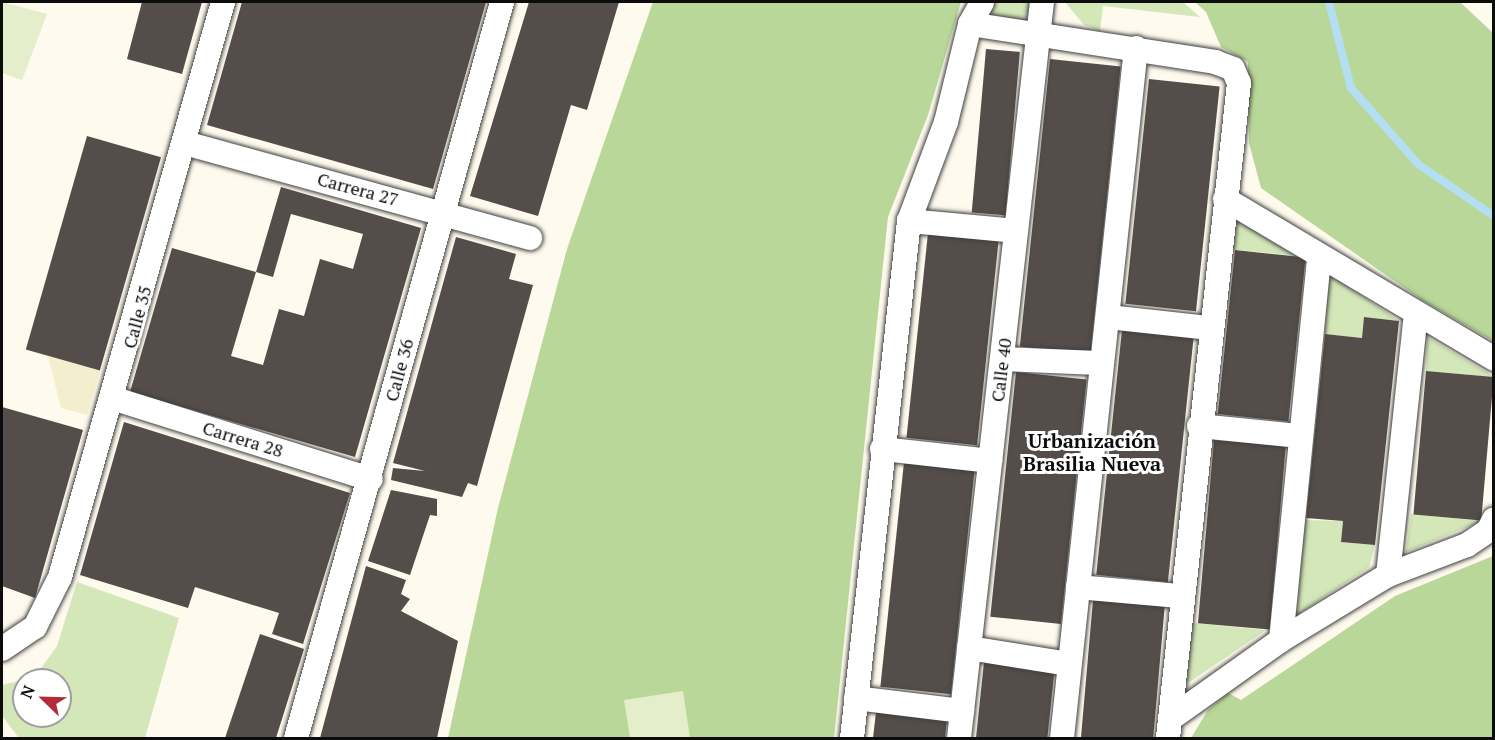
<!DOCTYPE html>
<meta charset="utf-8">
<style>
body{margin:0}
#map{position:relative;width:1495px;height:740px;overflow:hidden;background:#fefaed;font-family:"PT Serif",serif}
div>[style]{position:absolute}
.farmland>*{inset:0;background:#f3eece}
.green>*{inset:0;background:#d3e7b8}
.forest>*{inset:0;background:#b8d798}
.pitch>*{inset:0;background:#e4eeca}
.stream>*{height:8px;margin:-4px;padding:0 4px;transform-origin:4px;border-radius:4px;background:#b4dff3}
.building>*{inset:0;background:#554d49;transform-origin:0 0}
.roads{filter:drop-shadow(0 0 2px #3f3f3f) drop-shadow(0 0 2px #3f3f3f)}
.minor>*{height:24px;margin:-12px;padding:0 12px;transform-origin:12px;border-radius:12px;background:#fff}
span{translate:-50% -50%;white-space:nowrap;text-align:center;line-height:1.15;-webkit-text-stroke:6px #fff;paint-order:stroke}
.street-label{font-size:18px;color:#0c0c0c}
.neighbourhood-label{font-size:20px;color:#0c0c0c;font-weight:700}
.frame{position:absolute;inset:0;border:3px solid #0c0c0c;pointer-events:none}
.north{position:absolute;left:12px;top:668px;width:60px;height:60px;box-sizing:border-box;background:#fff;border:2px solid #9e9e9e;border-radius:50%;rotate:293deg;font-size:16px;font-weight:700;line-height:24px;text-align:center;color:#0c0c0c}
.north::after{content:'';display:block;margin:auto;width:21px;height:27px;background:#b62b39;clip-path:polygon(50% 0,100% 100%,50% 72%,0 100%)}
</style>
<div id="map">
<div class="farmland">
<i style="clip-path:polygon(48px 356px,100px 371px,87px 415px,61px 408px)"></i>
</div>
<div class="green">
<i style="clip-path:polygon(992px 2px,1031px 2px,1029px 15px,1024px 21px,991px 17px)"></i>
<i style="clip-path:polygon(1065px 2px,1183px 2px,1200px 17px,1103px 6px,1100px 31px,1084px 25px)"></i>
<i style="clip-path:polygon(1244px 220px,1306px 257px,1230px 249px,1234px 223px)"></i>
<i style="clip-path:polygon(1334px 277px,1399px 321px,1365px 317px,1362px 338px,1325px 334px,1328px 280px)"></i>
<i style="clip-path:polygon(1427px 337px,1493px 376px,1493px 377px,1426px 371px)"></i>
<i style="clip-path:polygon(1411px 514px,1482px 521px,1406px 552px)"></i>
<i style="clip-path:polygon(1303px 520px,1343px 521px,1341px 542px,1375px 545px,1369px 567px,1297px 615px)"></i>
<i style="clip-path:polygon(77px 582px,179px 618px,145px 738px,19px 738px,2px 716px,2px 685px,24px 680px,24px 716px,60px 716px,60px 680px,25px 680px,34px 678px,57px 646px)"></i>
<i style="clip-path:polygon(1189px 624px,1195px 623px,1266px 630px,1188px 683px,1184px 681px)"></i>
</div>
<div class="forest">
<i style="clip-path:polygon(653px 2px,961px 2px,928px 115px,888px 217px,834px 738px,448px 738px,498px 508px,567px 249px)"></i>
<i style="clip-path:polygon(1195px 2px,1460px 2px,1493px 33px,1493px 341px,1422px 300px,1261px 188px,1249px 143px,1248px 62px,1221px 47px,1206px 12px)"></i>
<i style="clip-path:polygon(1493px 556px,1493px 738px,1191px 738px,1208px 710px,1228px 693px,1241px 700px,1395px 596px)"></i>
</div>
<div class="pitch">
<i style="clip-path:polygon(2px 2px,47px 14px,22px 80px,2px 73px)"></i>
<i style="clip-path:polygon(683px 691px,690px 738px,630px 738px,624px 700px)"></i>
</div>
<div class="stream">
<i style="left:1329px;top:2px;width:89px;rotate:75.7deg"></i>
<i style="left:1351px;top:88px;width:101px;rotate:48.6deg"></i>
<i style="left:1418px;top:164px;width:92px;rotate:34.4deg"></i>
</div>
<div class="building">
<i style="clip-path:polygon(142px 2px,202px 2px,182px 74px,127px 59px)"></i>
<i style="clip-path:polygon(242px 2px,486px 2px,433px 189px,207px 125px)"></i>
<i style="clip-path:polygon(529px 2px,619px 2px,587px 110px,571px 105px,538px 216px,470px 196px)"></i>
<i style="left:986px;top:49px;width:34px;height:164px;rotate:5deg"></i>
<i style="left:1050px;top:59px;width:71px;height:289px;rotate:6deg"></i>
<i style="left:1149px;top:79px;width:71px;height:226px;rotate:6deg"></i>
<i style="left:87px;top:136px;width:77px;height:222px;rotate:16deg"></i>
<i style="clip-path:polygon(281px 187px,421px 228px,355px 457px,130px 392px,172px 248px,256px 272px,231px 356px,263px 365px,279px 309px,304px 316px,320px 259px,353px 269px,363px 234px,291px 214px,273px 277px,256px 272px)"></i>
<i style="left:928px;top:233px;width:71px;height:206px;rotate:6deg"></i>
<i style="clip-path:polygon(456px 237px,516px 254px,509px 279px,533px 285px,477px 486px,468px 483px,462px 497px,391px 480px,393px 468px,425px 471px,393px 463px)"></i>
<i style="left:1235px;top:250px;width:71px;height:165px;rotate:6deg"></i>
<i style="clip-path:polygon(1364px 317px,1399px 321px,1375px 545px,1341px 542px,1343px 521px,1306px 518px,1325px 334px,1362px 338px)"></i>
<i style="left:1122px;top:330px;width:72px;height:246px;rotate:6deg"></i>
<i style="left:1426px;top:371px;width:68px;height:144px;rotate:5deg"></i>
<i style="left:1016px;top:372px;width:71px;height:246px;rotate:6deg"></i>
<i style="clip-path:polygon(2px 407px,83px 430px,35px 598px,2px 586px)"></i>
<i style="clip-path:polygon(124px 422px,350px 493px,303px 644px,272px 634px,279px 613px,195px 587px,188px 608px,80px 575px)"></i>
<i style="left:1214px;top:440px;width:72px;height:184px;rotate:5deg"></i>
<i style="left:904px;top:462px;width:71px;height:226px;rotate:6deg"></i>
<i style="clip-path:polygon(391px 490px,437px 499px,437px 516px,430px 515px,410px 575px,368px 561px)"></i>
<i style="clip-path:polygon(366px 566px,406px 580px,401px 594px,410px 599px,401px 611px,458px 641px,437px 738px,320px 738px)"></i>
<i style="left:1093px;top:600px;width:72px;height:139px;rotate:5deg"></i>
<i style="clip-path:polygon(260px 634px,304px 649px,276px 738px,225px 738px)"></i>
<i style="left:984px;top:662px;width:71px;height:76px;rotate:6deg"></i>
<i style="clip-path:polygon(876px 712px,947px 719px,945px 738px,873px 738px)"></i>
</div>
<div class="roads">
<div class="minor">
<i style="left:970px;top:24px;width:248px;rotate:8.8deg"></i>
<i style="left:1215px;top:62px;width:19px;rotate:21deg"></i>
<i style="left:1233px;top:69px;width:15px;rotate:67deg"></i>
<i style="left:1239px;top:83px;width:659px;rotate:96.19deg"></i>
<i style="left:185px;top:143px;width:358px;rotate:15.4deg"></i>
<i style="left:1225px;top:199px;width:313px;rotate:30.7deg"></i>
<i style="left:909px;top:221px;width:107px;rotate:5.3deg"></i>
<i style="left:1108px;top:317px;width:103px;rotate:6.2deg"></i>
<i style="left:1003px;top:359px;width:95px;rotate:2.4deg"></i>
<i style="left:115px;top:399px;width:268px;rotate:17.4deg"></i>
<i style="left:1199px;top:426px;width:100px;rotate:5.7deg"></i>
<i style="left:882px;top:449px;width:109px;rotate:6.3deg"></i>
<i style="left:1388px;top:575px;width:262px;rotate:-83.9deg"></i>
<i style="left:1078px;top:587px;width:101px;rotate:5.1deg"></i>
<i style="left:1281px;top:640px;width:385px;rotate:-84.3deg"></i>
<i style="left:969px;top:648px;width:101px;rotate:9.1deg"></i>
<i style="left:2px;top:649px;width:40px;rotate:-34deg"></i>
<i style="left:35px;top:627px;width:56px;rotate:-63.4deg"></i>
<i style="left:60px;top:577px;width:598px;rotate:-74.17deg"></i>
<i style="left:856px;top:698px;width:107px;rotate:7deg"></i>
<i style="left:1170px;top:719px;width:136px;rotate:-35.4deg"></i>
<i style="left:1281px;top:640px;width:125px;rotate:-31.3deg"></i>
<i style="left:1388px;top:575px;width:85px;rotate:-20.8deg"></i>
<i style="left:1467px;top:545px;width:25px;rotate:-34deg"></i>
<i style="left:1488px;top:531px;width:13px;rotate:-63deg"></i>
<i style="left:296px;top:738px;width:764px;rotate:-74.36deg"></i>
<i style="left:852px;top:738px;width:520px;rotate:-83.71deg"></i>
<i style="left:909px;top:221px;width:106px;rotate:-69.5deg"></i>
<i style="left:946px;top:122px;width:101px;rotate:-76.2deg"></i>
<i style="left:970px;top:24px;width:25px;rotate:-61deg"></i>
<i style="left:959px;top:738px;width:741px;rotate:-83.57deg"></i>
<i style="left:1062px;top:738px;width:694px;rotate:-83.88deg"></i>
</div>
</div>
<div class="street-label">
<span style="left:358px;top:189px;rotate:15deg">Carrera 27</span>
<span style="left:137px;top:317px;rotate:-75deg">Calle 35</span>
<span style="left:399px;top:370px;rotate:-75deg">Calle 36</span>
<span style="left:1001px;top:370px;rotate:-83deg">Calle 40</span>
<span style="left:243px;top:439px;rotate:17deg">Carrera 28</span>
</div>
<div class="neighbourhood-label">
<span style="left:1092px;top:452px">Urbanización<br>Brasilia Nueva</span>
</div>
<div class="frame"></div>
<div class="north">N</div>
</div>
